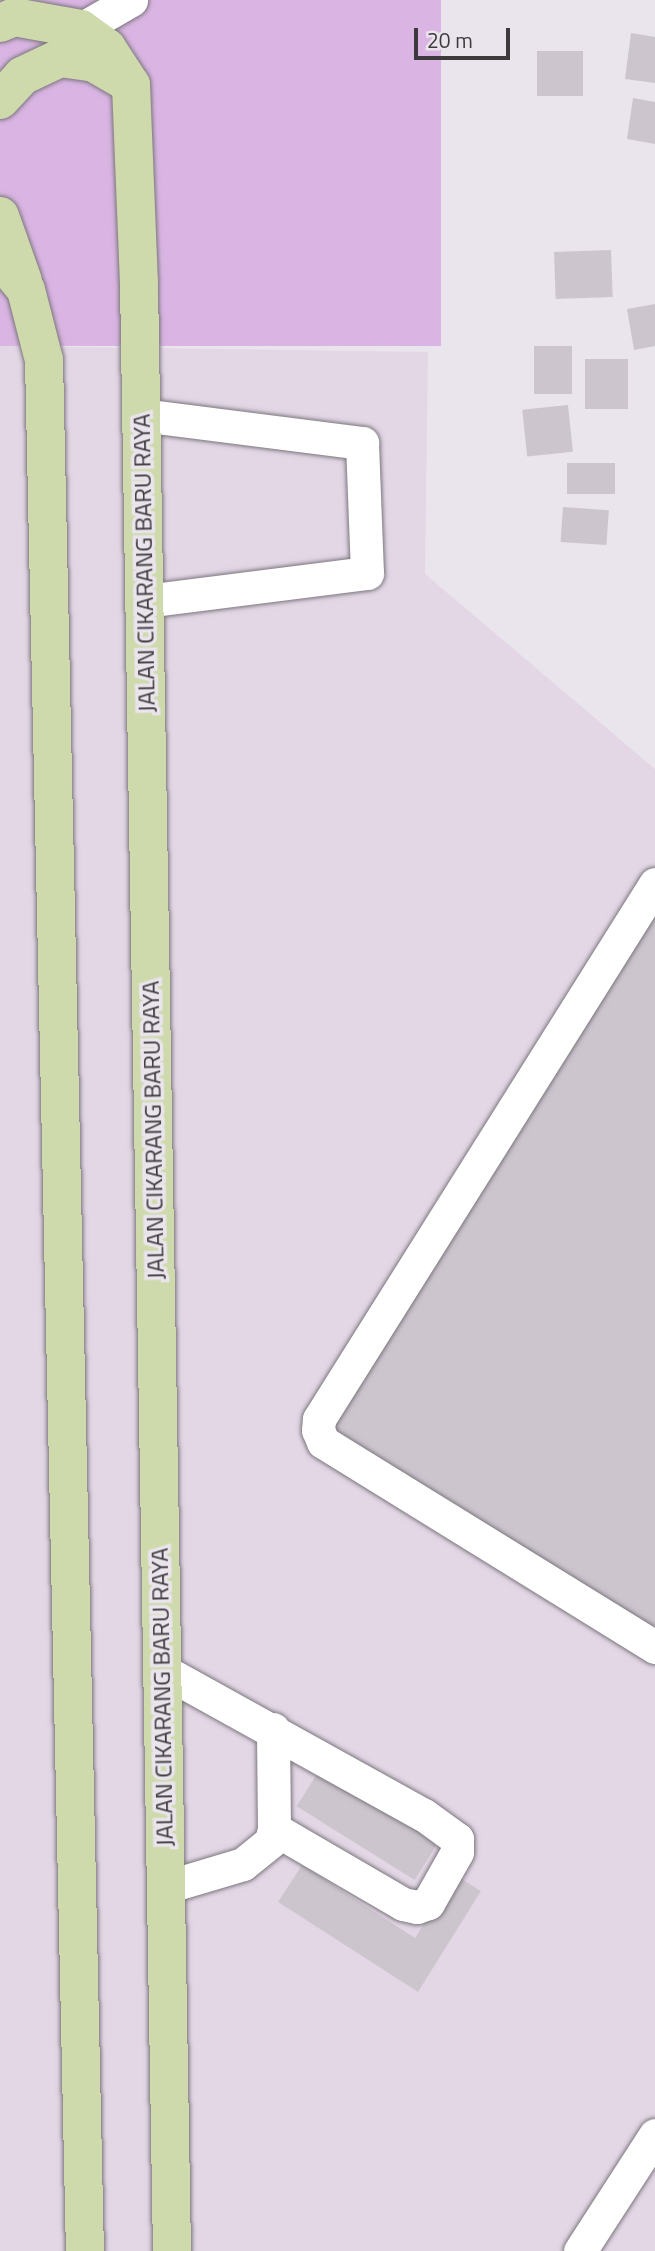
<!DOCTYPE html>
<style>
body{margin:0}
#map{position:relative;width:655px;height:2251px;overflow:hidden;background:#eae4ec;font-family:"Titillium Web",sans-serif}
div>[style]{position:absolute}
.built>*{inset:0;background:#e3d7e6}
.green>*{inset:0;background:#dab5e4;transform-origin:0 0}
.building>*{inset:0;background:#ccc5ce;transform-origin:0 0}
.roads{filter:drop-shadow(0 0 2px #7c767d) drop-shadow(0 0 2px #7c767d)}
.minor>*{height:33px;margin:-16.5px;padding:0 16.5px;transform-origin:16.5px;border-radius:16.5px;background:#fff}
.major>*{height:38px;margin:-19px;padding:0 19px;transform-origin:19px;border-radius:19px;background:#ced9ac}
span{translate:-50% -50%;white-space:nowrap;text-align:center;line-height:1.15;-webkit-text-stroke:7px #eae4ec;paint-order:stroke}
.street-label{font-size:24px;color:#3d3a3e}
.scale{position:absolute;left:414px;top:28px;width:96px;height:32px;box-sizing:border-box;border:4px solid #3d3a3e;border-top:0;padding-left:9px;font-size:21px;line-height:24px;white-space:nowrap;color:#3d3a3e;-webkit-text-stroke:5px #eae4ec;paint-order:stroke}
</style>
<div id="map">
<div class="built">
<i style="clip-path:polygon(0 346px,428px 352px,425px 574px,655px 769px,655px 2251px,0 2251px)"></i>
</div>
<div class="green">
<i style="left:0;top:0;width:441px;height:346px"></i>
</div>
<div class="building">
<i style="clip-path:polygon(631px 33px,655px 37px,655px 83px,625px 79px)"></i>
<i style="left:537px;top:51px;width:46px;height:45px"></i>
<i style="clip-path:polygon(633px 98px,655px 102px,655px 144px,627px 139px)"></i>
<i style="left:611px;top:250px;width:47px;height:57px;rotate:88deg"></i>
<i style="clip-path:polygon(655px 304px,655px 346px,634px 350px,627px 309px)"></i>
<i style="left:534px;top:346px;width:38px;height:48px"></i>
<i style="left:585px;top:359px;width:43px;height:50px"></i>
<i style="left:568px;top:405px;width:47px;height:46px;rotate:84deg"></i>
<i style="left:567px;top:463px;width:48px;height:31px"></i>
<i style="left:563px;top:507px;width:46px;height:35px;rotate:4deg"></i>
<i style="clip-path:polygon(655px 914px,655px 1640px,328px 1425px)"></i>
<i style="left:320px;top:1769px;width:139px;height:44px;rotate:32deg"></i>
<i style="clip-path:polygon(302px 1865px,415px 1938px,455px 1875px,481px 1891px,418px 1992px,278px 1902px)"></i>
</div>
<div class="roads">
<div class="minor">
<i style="left:81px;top:29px;width:58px;rotate:-30.1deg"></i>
<i style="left:141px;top:415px;width:223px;rotate:7.2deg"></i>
<i style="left:362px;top:443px;width:130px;rotate:87.8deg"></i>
<i style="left:367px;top:573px;width:224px;rotate:172.8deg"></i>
<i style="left:655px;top:884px;width:632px;rotate:122.13deg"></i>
<i style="left:319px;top:1419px;width:11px;rotate:95deg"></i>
<i style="left:318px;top:1430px;width:13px;rotate:67deg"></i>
<i style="left:323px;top:1442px;width:390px;rotate:31.7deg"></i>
<i style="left:162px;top:1670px;width:299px;rotate:29deg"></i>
<i style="left:424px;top:1815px;width:41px;rotate:36deg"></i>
<i style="left:457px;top:1839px;width:13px;rotate:90deg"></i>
<i style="left:457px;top:1852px;width:59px;rotate:119.6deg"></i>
<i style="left:428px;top:1903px;width:12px;rotate:160deg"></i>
<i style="left:417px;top:1907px;width:14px;rotate:-168deg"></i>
<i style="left:403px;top:1904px;width:149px;rotate:-149.8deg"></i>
<i style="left:166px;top:1887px;width:80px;rotate:-16.6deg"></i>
<i style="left:243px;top:1864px;width:36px;rotate:-39deg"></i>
<i style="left:271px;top:1841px;width:12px;rotate:-76deg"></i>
<i style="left:274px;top:1829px;width:100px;rotate:-90.6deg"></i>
<i style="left:580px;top:2251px;width:138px;rotate:-57.1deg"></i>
</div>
<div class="major">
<i style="left:0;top:23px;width:15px;rotate:-23deg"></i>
<i style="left:14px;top:17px;width:68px;rotate:10.2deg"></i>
<i style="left:81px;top:29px;width:32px;rotate:36deg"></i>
<i style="left:107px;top:48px;width:44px;rotate:57deg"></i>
<i style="left:131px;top:85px;width:198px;rotate:87.7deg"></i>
<i style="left:139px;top:283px;width:1968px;rotate:89.04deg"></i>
<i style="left:0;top:100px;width:33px;rotate:-47deg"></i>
<i style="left:22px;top:76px;width:42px;rotate:-25.3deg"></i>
<i style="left:60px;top:58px;width:34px;rotate:8deg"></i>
<i style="left:94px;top:63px;width:39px;rotate:30deg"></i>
<i style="left:0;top:216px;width:69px;rotate:70.5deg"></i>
<i style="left:0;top:258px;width:41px;rotate:50.9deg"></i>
<i style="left:26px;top:290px;width:72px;rotate:75.6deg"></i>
<i style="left:44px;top:360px;width:1891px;rotate:88.76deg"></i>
</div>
</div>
<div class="street-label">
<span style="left:144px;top:563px;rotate:-91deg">JALAN CIKARANG BARU RAYA</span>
<span style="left:153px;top:1130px;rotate:-91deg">JALAN CIKARANG BARU RAYA</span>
<span style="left:162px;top:1697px;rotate:-91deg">JALAN CIKARANG BARU RAYA</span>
</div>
<div class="scale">20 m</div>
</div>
